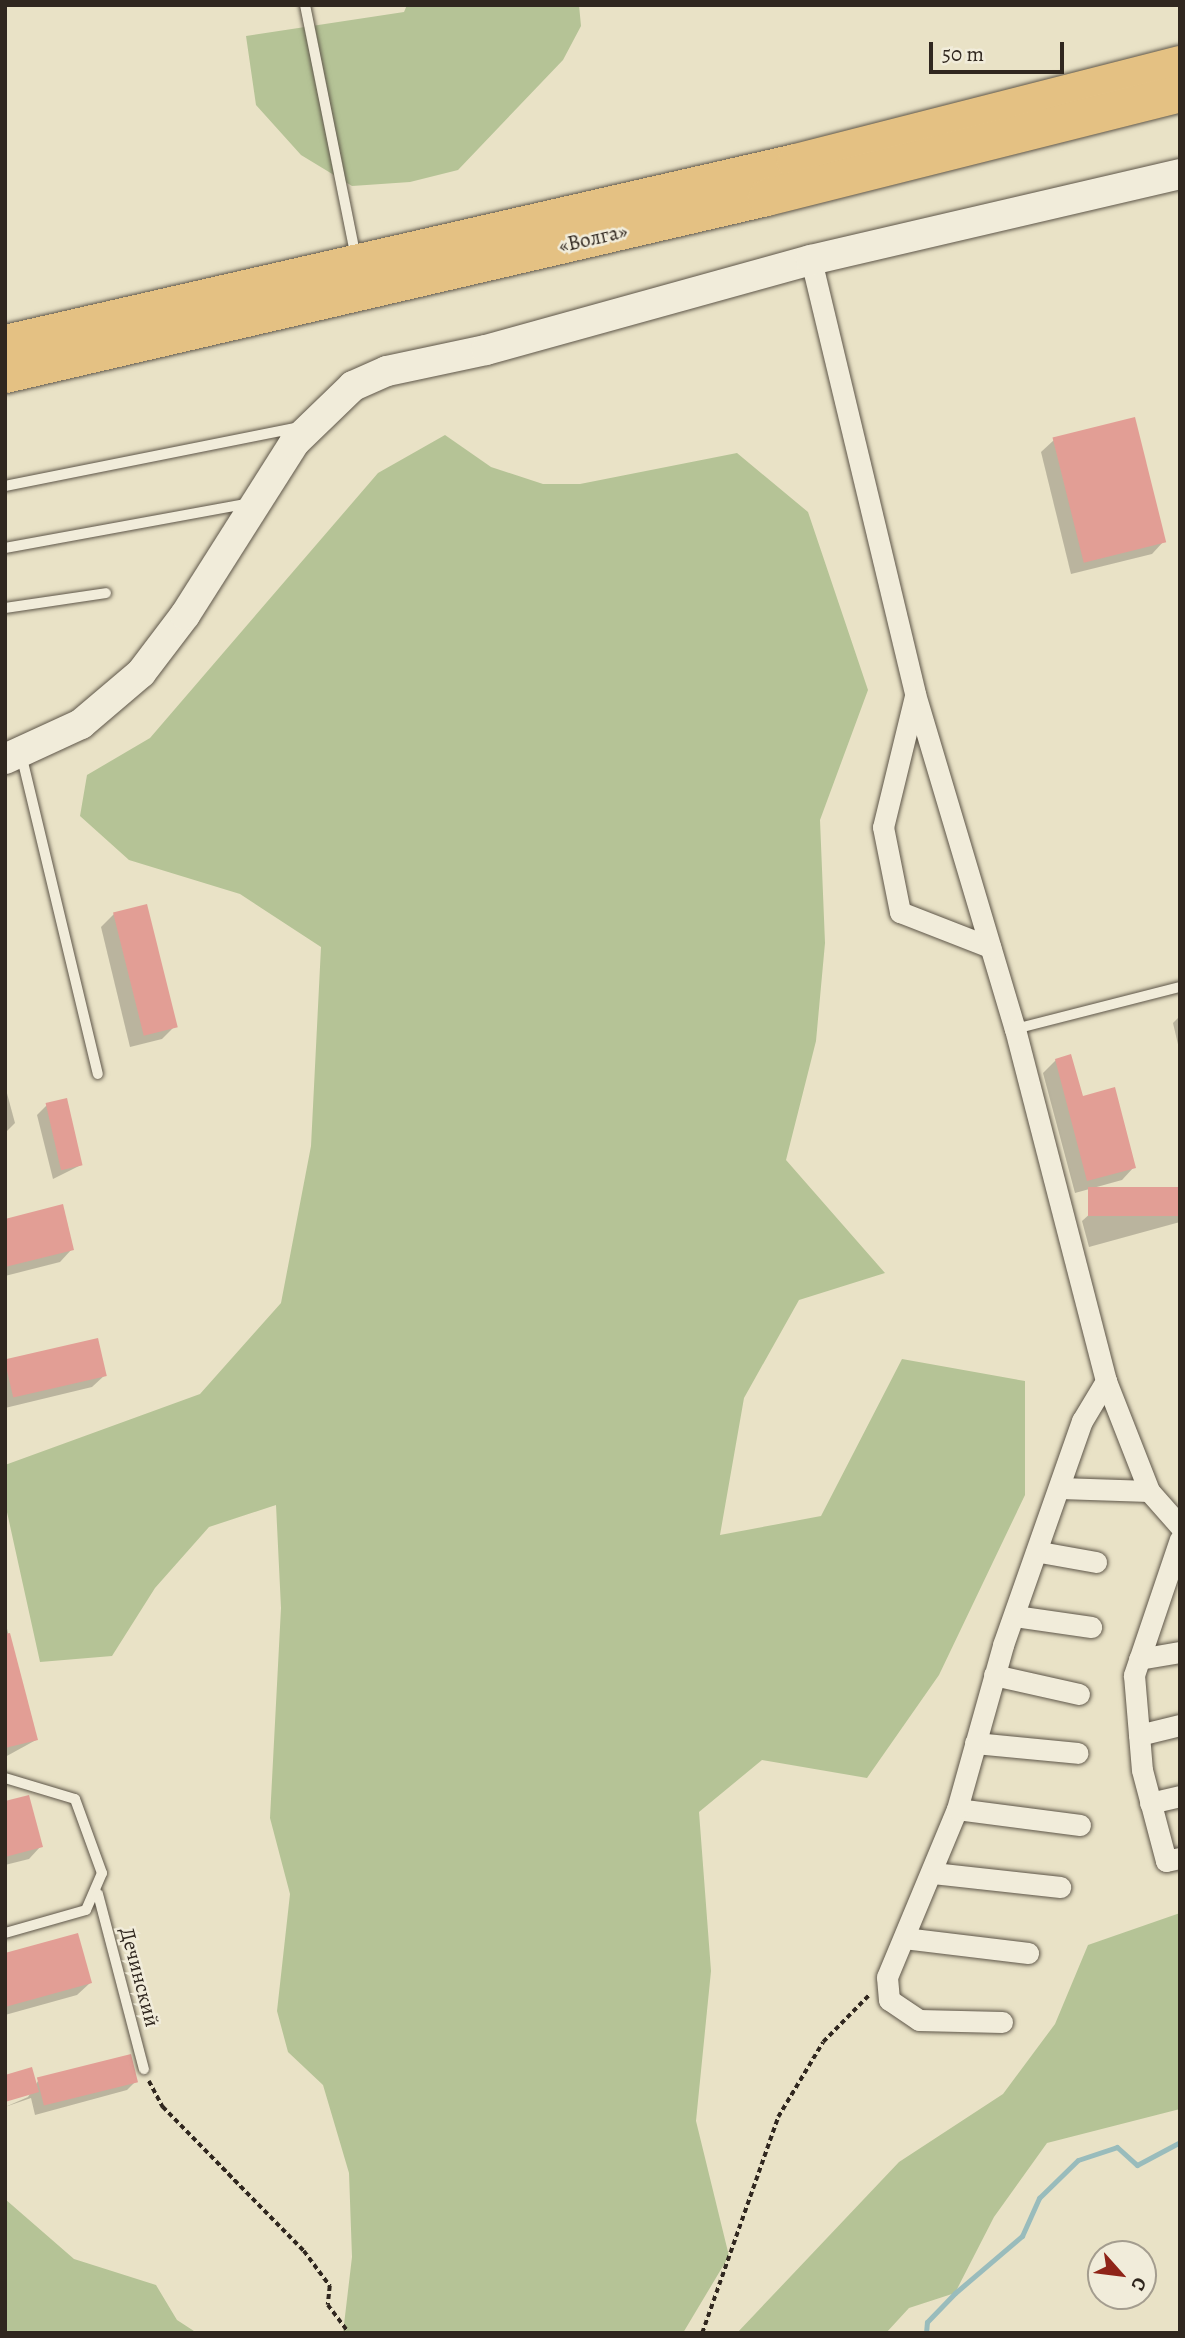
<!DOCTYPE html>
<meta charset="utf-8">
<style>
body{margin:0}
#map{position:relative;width:1185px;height:2338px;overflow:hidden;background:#e9e2c6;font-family:Alegreya,serif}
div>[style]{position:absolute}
.green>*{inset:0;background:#b5c396}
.shadow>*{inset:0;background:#0003}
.stream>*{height:5px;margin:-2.5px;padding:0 2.5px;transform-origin:2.5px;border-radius:2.5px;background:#99bcbc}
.building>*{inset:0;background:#e29e95;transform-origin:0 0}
.path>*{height:3.5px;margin-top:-1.75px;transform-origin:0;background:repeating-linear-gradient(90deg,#30271f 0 5px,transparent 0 8.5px)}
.roads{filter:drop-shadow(0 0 2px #5e5649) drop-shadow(0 0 2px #5e5649)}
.lane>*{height:10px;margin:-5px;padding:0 5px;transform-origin:5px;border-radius:5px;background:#f1ecda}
.street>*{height:21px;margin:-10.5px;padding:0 10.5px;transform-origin:10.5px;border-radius:10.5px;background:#f1ecda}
.secondary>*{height:30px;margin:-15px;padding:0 15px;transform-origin:15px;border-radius:15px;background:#f1ecda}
.highway>*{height:37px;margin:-18.5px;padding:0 18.5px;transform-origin:18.5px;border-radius:18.5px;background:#e4c183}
span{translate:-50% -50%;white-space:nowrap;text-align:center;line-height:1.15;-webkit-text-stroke:5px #f1ecda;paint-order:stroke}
.street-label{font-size:21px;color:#30271f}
.frame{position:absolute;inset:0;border:7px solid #30271f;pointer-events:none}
.north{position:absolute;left:1087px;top:2240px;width:70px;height:70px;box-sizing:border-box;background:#f1ecda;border:2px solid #a49d8f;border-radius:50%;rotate:118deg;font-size:19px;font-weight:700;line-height:28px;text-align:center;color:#30271f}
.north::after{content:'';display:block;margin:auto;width:24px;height:32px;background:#8f2418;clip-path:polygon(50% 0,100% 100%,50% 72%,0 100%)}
.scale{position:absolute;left:929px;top:42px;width:135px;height:32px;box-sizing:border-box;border:4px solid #30271f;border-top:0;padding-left:9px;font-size:21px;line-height:24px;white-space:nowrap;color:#30271f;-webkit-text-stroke:5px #f1ecda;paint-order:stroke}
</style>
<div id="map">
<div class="green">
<i style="clip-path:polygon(407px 5px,579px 5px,581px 26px,563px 60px,458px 170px,410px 182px,352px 186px,301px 155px,256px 105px,246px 36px,404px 12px)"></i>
<i style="clip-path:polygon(445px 435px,491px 467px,543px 484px,580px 484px,737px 453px,808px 512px,868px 690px,820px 820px,825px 943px,816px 1041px,786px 1160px,885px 1273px,799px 1300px,744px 1398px,720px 1535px,821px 1516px,902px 1359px,1025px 1381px,1025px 1495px,939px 1675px,867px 1778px,762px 1760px,699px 1812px,711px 1971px,696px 2121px,729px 2256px,683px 2333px,343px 2333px,352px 2257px,349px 2173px,323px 2085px,288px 2052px,277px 2011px,290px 1894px,270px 1818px,281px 1608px,276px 1505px,209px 1527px,155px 1588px,112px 1656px,40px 1662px,5px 1503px,5px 1465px,200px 1394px,281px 1303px,311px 1146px,321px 947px,240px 894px,129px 860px,80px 816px,87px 775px,150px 738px,378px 473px)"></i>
<i style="clip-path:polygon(1180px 1913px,1180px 2109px,1047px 2143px,994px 2217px,955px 2293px,909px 2308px,886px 2333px,737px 2333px,899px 2162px,1003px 2094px,1055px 2024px,1088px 1945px)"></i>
<i style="clip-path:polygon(5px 2199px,74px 2259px,156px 2285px,177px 2320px,197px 2333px,5px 2333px)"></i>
</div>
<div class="shadow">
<i style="clip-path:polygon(1054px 440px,1164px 541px,1152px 554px,1071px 574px,1041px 452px)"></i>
<i style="clip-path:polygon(114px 914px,175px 1026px,162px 1039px,130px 1047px,101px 927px)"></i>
<i style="clip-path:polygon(1180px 1016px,1180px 1053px,1173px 1023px)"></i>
<i style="clip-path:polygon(1056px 1060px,1134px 1167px,1122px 1180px,1075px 1193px,1043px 1073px)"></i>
<i style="clip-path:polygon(5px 1086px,15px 1123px,5px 1133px)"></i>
<i style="clip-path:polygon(47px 1105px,81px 1165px,53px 1179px,37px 1115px)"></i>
<i style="clip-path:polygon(1180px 1188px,1180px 1222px,1089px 1247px,1082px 1221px,1092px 1212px)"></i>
<i style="clip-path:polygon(5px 1220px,72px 1249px,60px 1262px,5px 1276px)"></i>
<i style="clip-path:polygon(5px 1361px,105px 1375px,92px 1387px,5px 1408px)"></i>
<i style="clip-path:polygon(5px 1621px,36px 1740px,5px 1757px)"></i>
<i style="clip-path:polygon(5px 1803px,41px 1846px,29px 1859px,5px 1865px)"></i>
<i style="clip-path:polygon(5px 1954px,90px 1983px,77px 1995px,5px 2015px)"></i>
<i style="clip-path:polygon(38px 2081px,136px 2081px,127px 2090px,35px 2115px,31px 2098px,5px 2107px,28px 2097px)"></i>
</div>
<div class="stream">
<i style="left:926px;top:2333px;width:11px;rotate:-85deg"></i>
<i style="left:927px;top:2322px;width:40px;rotate:-46deg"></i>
<i style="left:955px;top:2293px;width:88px;rotate:-40.4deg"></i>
<i style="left:1022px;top:2236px;width:42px;rotate:-65.9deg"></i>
<i style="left:1039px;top:2198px;width:54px;rotate:-44.3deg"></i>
<i style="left:1078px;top:2160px;width:41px;rotate:-18.4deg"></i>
<i style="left:1117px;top:2147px;width:27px;rotate:42deg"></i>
<i style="left:1137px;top:2165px;width:49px;rotate:-28.1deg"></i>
</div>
<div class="building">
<i style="left:1135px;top:417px;width:129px;height:85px;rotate:76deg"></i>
<i style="left:147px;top:904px;width:127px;height:35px;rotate:76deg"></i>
<i style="clip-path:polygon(1071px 1054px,1083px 1096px,1115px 1087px,1136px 1168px,1087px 1181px,1055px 1059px)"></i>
<i style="left:67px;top:1098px;width:69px;height:22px;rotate:77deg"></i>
<i style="left:1180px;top:1187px;width:29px;height:92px;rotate:90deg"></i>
<i style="clip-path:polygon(63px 1204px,74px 1250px,5px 1267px,5px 1219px)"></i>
<i style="left:98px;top:1338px;width:39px;height:96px;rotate:77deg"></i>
<i style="clip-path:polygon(10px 1633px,38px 1740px,5px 1748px,5px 1634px)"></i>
<i style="clip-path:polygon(29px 1795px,43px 1847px,5px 1857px,5px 1801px)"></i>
<i style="clip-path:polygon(78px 1933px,92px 1983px,5px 2007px,5px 1953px)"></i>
<i style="left:131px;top:2054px;width:29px;height:97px;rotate:76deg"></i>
<i style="clip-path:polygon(32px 2067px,39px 2092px,5px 2102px,5px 2075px)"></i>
</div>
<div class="path">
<i style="left:149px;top:2081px;width:30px;rotate:62deg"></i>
<i style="left:163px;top:2107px;width:202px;rotate:45.6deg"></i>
<i style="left:304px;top:2251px;width:44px;rotate:53.4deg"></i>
<i style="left:330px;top:2286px;width:19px;rotate:96deg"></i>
<i style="left:328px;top:2305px;width:35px;rotate:53deg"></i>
<i style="left:702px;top:2333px;width:229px;rotate:-70.6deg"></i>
<i style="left:778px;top:2117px;width:87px;rotate:-59deg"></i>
<i style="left:823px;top:2042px;width:67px;rotate:-45.6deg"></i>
</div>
<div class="roads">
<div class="lane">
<i style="left:305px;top:5px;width:257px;rotate:78.6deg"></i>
<i style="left:5px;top:486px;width:301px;rotate:-11.3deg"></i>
<i style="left:5px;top:548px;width:249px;rotate:-10.4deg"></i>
<i style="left:5px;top:608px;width:102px;rotate:-8.4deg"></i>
<i style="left:21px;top:754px;width:329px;rotate:76.5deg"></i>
<i style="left:1015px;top:1029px;width:170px;rotate:-14.3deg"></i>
<i style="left:5px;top:1778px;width:73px;rotate:16.7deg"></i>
<i style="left:75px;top:1799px;width:79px;rotate:70deg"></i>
<i style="left:102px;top:1873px;width:40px;rotate:113.4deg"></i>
<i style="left:86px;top:1910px;width:84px;rotate:164.1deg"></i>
<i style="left:98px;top:1894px;width:181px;rotate:75.3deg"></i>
</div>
<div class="street">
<i style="left:811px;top:260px;width:446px;rotate:76.5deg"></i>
<i style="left:915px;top:694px;width:350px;rotate:73.4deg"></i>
<i style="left:1015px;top:1029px;width:364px;rotate:75.5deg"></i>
<i style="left:1106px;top:1381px;width:118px;rotate:68.6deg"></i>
<i style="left:1149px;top:1491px;width:47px;rotate:48.5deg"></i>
<i style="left:915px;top:696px;width:135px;rotate:103.7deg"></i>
<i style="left:883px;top:827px;width:87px;rotate:78.7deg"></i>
<i style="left:900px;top:912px;width:97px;rotate:21.3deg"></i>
<i style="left:1060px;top:1488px;width:89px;rotate:1.9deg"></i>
<i style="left:1180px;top:1539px;width:144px;rotate:108.7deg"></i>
<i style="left:1134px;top:1675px;width:95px;rotate:85.2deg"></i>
<i style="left:1142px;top:1770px;width:94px;rotate:75.2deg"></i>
<i style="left:1166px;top:1861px;width:14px;rotate:-12deg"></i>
<i style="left:1040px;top:1552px;width:57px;rotate:10.1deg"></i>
<i style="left:1015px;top:1616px;width:77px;rotate:8.2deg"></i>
<i style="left:1139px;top:1659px;width:42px;rotate:-9.7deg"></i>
<i style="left:994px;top:1675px;width:87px;rotate:12.6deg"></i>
<i style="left:1139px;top:1735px;width:42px;rotate:-13.7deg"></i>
<i style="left:975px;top:1743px;width:103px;rotate:5.5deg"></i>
<i style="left:1150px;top:1803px;width:31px;rotate:-13deg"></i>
<i style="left:957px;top:1809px;width:124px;rotate:7.4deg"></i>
<i style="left:933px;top:1873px;width:128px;rotate:6.3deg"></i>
<i style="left:904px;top:1938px;width:125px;rotate:6.9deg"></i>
<i style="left:1002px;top:2022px;width:83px;rotate:-178.6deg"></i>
<i style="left:919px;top:2020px;width:36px;rotate:-146deg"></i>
<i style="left:889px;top:2000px;width:23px;rotate:-95deg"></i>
<i style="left:887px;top:1977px;width:182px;rotate:-67.4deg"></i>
<i style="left:957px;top:1809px;width:170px;rotate:-74.3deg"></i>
<i style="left:1003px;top:1645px;width:238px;rotate:-70.6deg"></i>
<i style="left:1082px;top:1421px;width:47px;rotate:-59deg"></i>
</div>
<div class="secondary">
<i style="left:5px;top:759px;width:84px;rotate:-24.7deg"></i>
<i style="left:81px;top:724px;width:79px;rotate:-40.4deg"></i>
<i style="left:141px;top:673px;width:73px;rotate:-52.8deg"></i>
<i style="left:185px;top:615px;width:204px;rotate:-57.6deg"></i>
<i style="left:294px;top:443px;width:82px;rotate:-44deg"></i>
<i style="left:353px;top:386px;width:37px;rotate:-24deg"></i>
<i style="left:387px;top:371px;width:101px;rotate:-12deg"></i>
<i style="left:486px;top:350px;width:337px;rotate:-15.5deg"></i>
<i style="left:811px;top:260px;width:379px;rotate:-13.1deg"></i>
</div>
<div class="highway">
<i style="left:5px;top:343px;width:810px;rotate:-12.9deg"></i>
<i style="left:795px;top:162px;width:397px;rotate:-14.3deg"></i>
<i style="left:5px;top:374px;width:781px;rotate:-13.09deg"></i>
<i style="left:766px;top:197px;width:427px;rotate:-14.1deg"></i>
</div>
</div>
<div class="street-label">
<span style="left:593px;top:238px;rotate:-13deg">«Волга»</span>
<span style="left:140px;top:1977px;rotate:75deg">Дечинский</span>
</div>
<div class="frame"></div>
<div class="north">С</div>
<div class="scale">50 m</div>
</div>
